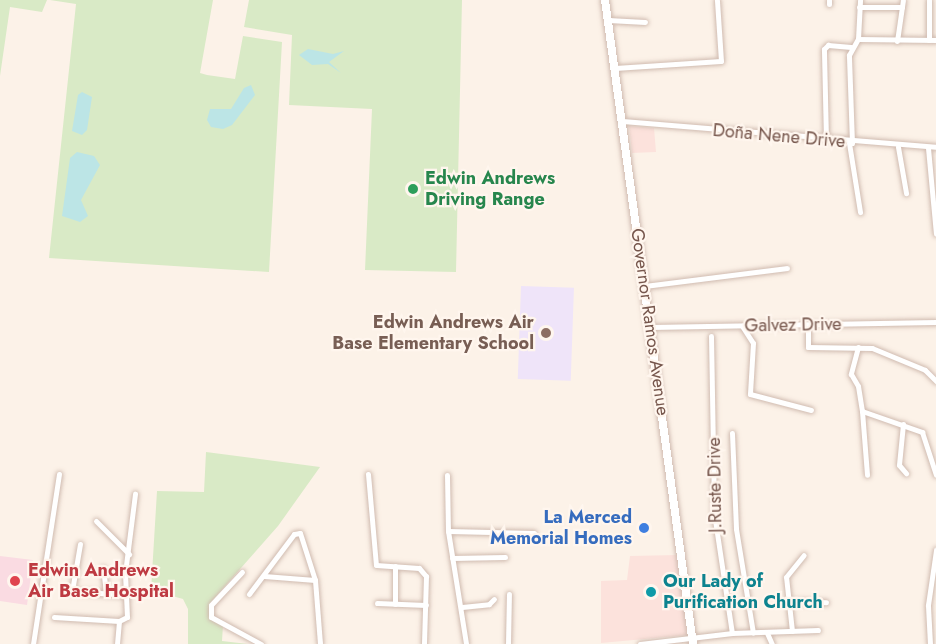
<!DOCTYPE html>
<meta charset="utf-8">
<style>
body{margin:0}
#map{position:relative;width:936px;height:644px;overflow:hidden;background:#fcf2e8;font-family:Jost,sans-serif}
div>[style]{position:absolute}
.commercial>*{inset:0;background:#fce2dc}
.education>*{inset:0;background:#efe4f9;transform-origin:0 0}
.medical>*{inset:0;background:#fadbe2}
.green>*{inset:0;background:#d9eac6}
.water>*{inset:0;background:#bce5e6}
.roads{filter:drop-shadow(0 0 2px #d0bbb0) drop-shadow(0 0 2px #d0bbb0)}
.street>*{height:5px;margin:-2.5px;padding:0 2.5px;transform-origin:2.5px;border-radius:2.5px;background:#fff}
.secondary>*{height:8px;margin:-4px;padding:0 4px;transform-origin:4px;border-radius:4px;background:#fff}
.dots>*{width:16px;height:16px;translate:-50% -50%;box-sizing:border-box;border:3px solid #fff6ee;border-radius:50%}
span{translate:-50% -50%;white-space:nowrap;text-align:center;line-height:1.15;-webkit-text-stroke:4.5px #fff6ee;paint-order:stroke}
.street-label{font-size:18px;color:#76564c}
.leisure-label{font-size:18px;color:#27864d;font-weight:700}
.left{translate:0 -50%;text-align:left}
.education-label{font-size:18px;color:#785e54;font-weight:700}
.right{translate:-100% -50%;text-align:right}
.shop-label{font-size:18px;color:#366cbe;font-weight:700}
.health-label{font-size:18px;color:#be3a42;font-weight:700}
.culture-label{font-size:18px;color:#0d838f;font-weight:700}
</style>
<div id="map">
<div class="commercial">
<i style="clip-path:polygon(629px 126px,654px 128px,656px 152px,632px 153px)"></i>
<i style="clip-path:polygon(678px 555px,688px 635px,601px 643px,601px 581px,627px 580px,630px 556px)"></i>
</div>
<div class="education">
<i style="left:521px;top:286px;width:53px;height:93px;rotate:2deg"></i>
</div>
<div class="medical">
<i style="clip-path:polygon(0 556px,33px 560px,27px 605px,0 601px)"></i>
</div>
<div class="green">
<i style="clip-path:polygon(0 0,47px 0,42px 12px,10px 7px,0 76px)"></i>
<i style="clip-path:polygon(50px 0,213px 0,200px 73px,207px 75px,235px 79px,243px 36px,282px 42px,269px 272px,49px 258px,76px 4px)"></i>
<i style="clip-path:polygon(249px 0,462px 0,456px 272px,365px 270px,372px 109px,289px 105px,292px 35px,244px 27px)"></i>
<i style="clip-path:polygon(206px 452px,320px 467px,278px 526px,210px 603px,209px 618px,223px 625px,222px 641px,248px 644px,188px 644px,188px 609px,183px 599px,151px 590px,157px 491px,204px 492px)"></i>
</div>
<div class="water">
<i style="clip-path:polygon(308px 49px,333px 54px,344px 51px,329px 62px,341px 73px,328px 64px,312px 65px,299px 55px)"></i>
<i style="clip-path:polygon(251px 85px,255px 95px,232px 125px,223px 129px,211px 127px,207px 120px,210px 109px,231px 109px,244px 88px)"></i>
<i style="clip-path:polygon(82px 92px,92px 97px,87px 130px,82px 135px,72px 131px,78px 95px)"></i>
<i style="clip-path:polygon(77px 152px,94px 156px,100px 165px,81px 200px,88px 216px,80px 222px,62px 216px,70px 158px)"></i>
</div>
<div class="roads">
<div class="street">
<i style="left:829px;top:4px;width:4px;rotate:-90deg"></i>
<i style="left:859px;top:7px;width:43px"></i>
<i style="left:608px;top:20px;width:37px;rotate:3deg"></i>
<i style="left:858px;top:39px;width:78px;rotate:0.7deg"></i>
<i style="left:929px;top:40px;width:40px;rotate:-90deg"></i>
<i style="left:897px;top:41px;width:41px;rotate:-81.7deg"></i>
<i style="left:615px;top:68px;width:106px;rotate:-3.8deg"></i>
<i style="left:721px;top:61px;width:61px;rotate:-93.8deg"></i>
<i style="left:622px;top:121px;width:315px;rotate:4.7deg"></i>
<i style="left:826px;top:140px;width:91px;rotate:-91.3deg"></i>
<i style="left:824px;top:49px;width:6px;rotate:-45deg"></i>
<i style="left:828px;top:45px;width:23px;rotate:5deg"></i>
<i style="left:849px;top:143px;width:70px;rotate:80.9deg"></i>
<i style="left:852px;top:143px;width:88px;rotate:-92deg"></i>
<i style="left:849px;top:55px;width:18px;rotate:-61deg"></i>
<i style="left:858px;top:39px;width:39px;rotate:-87deg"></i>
<i style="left:898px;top:147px;width:47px;rotate:80.1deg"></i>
<i style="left:928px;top:148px;width:86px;rotate:84.7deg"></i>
<i style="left:645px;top:286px;width:143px;rotate:-7.2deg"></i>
<i style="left:808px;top:325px;width:22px;rotate:90deg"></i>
<i style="left:808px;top:347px;width:64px;rotate:0.9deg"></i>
<i style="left:872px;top:348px;width:57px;rotate:22.5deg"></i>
<i style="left:925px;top:370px;width:16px;rotate:45deg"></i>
<i style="left:742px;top:326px;width:20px;rotate:57deg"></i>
<i style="left:753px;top:343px;width:51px;rotate:93.4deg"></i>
<i style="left:750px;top:394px;width:63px;rotate:14.7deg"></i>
<i style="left:651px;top:327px;width:285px;rotate:-1deg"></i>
<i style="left:711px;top:336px;width:177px;rotate:89deg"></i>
<i style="left:714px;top:513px;width:121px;rotate:81.5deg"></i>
<i style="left:858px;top:347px;width:28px;rotate:105deg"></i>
<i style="left:851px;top:374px;width:14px;rotate:60deg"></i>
<i style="left:858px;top:386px;width:25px;rotate:81deg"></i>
<i style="left:862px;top:411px;width:64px;rotate:85.5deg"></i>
<i style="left:862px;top:411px;width:64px;rotate:19.3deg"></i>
<i style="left:922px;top:432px;width:45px;rotate:72deg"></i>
<i style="left:903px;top:424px;width:41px;rotate:95.6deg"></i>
<i style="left:899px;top:465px;width:11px;rotate:49deg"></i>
<i style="left:732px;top:433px;width:96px;rotate:87.6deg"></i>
<i style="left:736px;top:529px;width:105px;rotate:80.7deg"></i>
<i style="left:368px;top:474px;width:91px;rotate:85deg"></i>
<i style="left:376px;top:565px;width:43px;rotate:4deg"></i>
<i style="left:419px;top:568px;width:11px;rotate:49deg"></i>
<i style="left:426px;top:576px;width:68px;rotate:91.7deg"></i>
<i style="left:447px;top:475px;width:56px;rotate:89deg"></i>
<i style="left:448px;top:531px;width:114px;rotate:80.9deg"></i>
<i style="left:96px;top:521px;width:47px;rotate:45deg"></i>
<i style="left:448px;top:531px;width:86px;rotate:1.3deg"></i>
<i style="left:80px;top:544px;width:48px;rotate:99.7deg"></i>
<i style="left:72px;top:591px;width:56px;rotate:4.1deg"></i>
<i style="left:452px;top:558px;width:53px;rotate:-1.1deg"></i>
<i style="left:103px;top:568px;width:26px;rotate:83deg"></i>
<i style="left:242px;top:572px;width:45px;rotate:133.2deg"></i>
<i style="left:211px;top:605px;width:12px;rotate:90deg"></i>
<i style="left:211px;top:617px;width:57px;rotate:28.4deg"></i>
<i style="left:264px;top:576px;width:51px;rotate:4.5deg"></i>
<i style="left:249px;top:594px;width:75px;rotate:-53.1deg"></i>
<i style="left:294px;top:534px;width:6px;rotate:-9deg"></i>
<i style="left:300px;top:533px;width:49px;rotate:72.3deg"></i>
<i style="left:315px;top:580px;width:64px;rotate:85.5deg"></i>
<i style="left:789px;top:601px;width:37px;rotate:2deg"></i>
<i style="left:377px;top:603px;width:49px;rotate:2.3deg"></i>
<i style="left:395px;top:604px;width:38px;rotate:-90deg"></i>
<i style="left:462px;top:607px;width:27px;rotate:-6deg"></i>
<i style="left:489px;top:604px;width:7px;rotate:-45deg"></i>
<i style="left:54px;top:617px;width:65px;rotate:3.5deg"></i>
<i style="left:119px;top:621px;width:9px;rotate:-27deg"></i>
<i style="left:127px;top:617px;width:44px;rotate:-92.6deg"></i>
<i style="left:125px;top:573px;width:80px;rotate:-82.8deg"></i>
<i style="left:792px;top:631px;width:54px;rotate:-96.3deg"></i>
<i style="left:786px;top:577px;width:28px;rotate:-51deg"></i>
<i style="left:767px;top:633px;width:12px;rotate:66deg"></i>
<i style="left:33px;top:644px;width:172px;rotate:-81.3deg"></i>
<i style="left:117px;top:644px;width:23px;rotate:-85deg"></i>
<i style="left:508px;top:644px;width:50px;rotate:-88.9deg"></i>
<i style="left:640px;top:644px;width:93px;rotate:-6.8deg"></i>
<i style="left:732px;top:633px;width:86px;rotate:-2deg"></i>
<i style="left:930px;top:644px;width:39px;rotate:-93deg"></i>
<i style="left:928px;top:605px;width:56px;rotate:-81.7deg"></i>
</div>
<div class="secondary">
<i style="left:605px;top:0;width:650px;rotate:82.22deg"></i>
</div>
</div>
<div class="dots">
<i style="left:413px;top:189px;background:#2e9e5b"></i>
<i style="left:546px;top:333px;background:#8d6e63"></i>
<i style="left:644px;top:528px;background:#3f7fe0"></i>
<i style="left:15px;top:581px;background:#e0444e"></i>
<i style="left:651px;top:592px;background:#0f9aa8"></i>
</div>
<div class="street-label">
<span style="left:779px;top:136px;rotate:5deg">Doña Nene Drive</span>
<span style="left:650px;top:322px;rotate:82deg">Governor Ramos Avenue</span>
<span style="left:793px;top:325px;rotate:-1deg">Galvez Drive</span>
<span style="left:715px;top:485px;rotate:-91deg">J.Ruste Drive</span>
</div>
<div class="leisure-label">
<span class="left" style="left:425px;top:189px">Edwin Andrews<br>Driving Range</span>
</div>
<div class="education-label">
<span class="right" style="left:534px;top:333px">Edwin Andrews Air<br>Base Elementary School</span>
</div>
<div class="shop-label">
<span class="right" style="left:632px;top:528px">La Merced<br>Memorial Homes</span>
</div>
<div class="health-label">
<span class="left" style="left:28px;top:581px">Edwin Andrews<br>Air Base Hospital</span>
</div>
<div class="culture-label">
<span class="left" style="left:663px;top:592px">Our Lady of<br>Purification Church</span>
</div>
</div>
